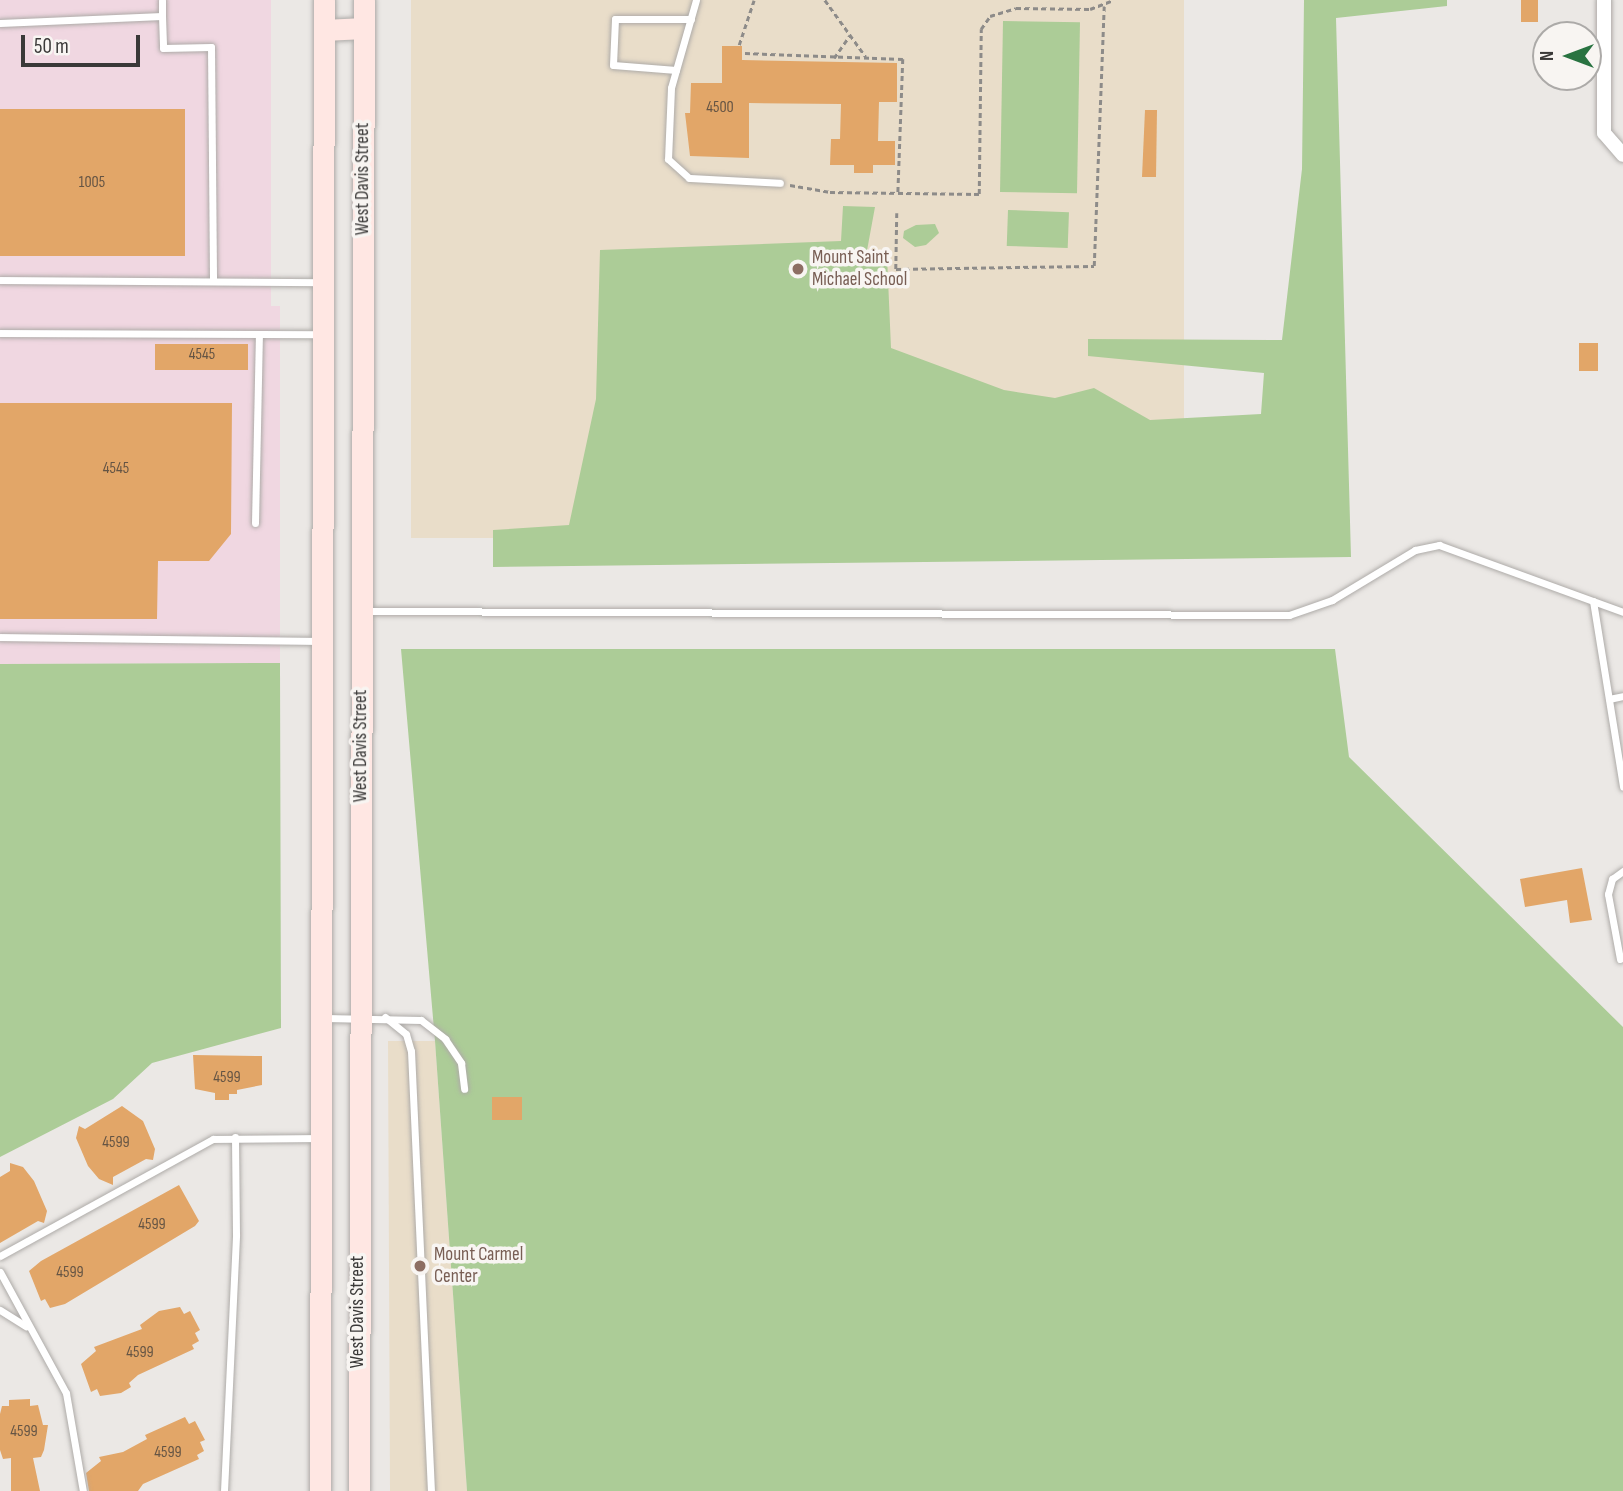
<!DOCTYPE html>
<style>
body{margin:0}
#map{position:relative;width:1623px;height:1491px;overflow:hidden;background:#ebe8e5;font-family:"Sofia Sans Condensed",sans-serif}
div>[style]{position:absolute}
.industrial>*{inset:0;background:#f0d7e1}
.education>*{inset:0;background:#e9ddc9;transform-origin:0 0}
.green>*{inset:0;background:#accc97;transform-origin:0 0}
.building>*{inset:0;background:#e2a668;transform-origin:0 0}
.path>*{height:2.5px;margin-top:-1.25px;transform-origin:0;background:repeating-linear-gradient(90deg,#8d8b89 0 5px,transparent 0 8.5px)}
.roads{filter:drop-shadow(0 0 2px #aeaba8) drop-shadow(0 0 2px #aeaba8)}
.service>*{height:7px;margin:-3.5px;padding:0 3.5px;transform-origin:3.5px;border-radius:3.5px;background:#fff}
.minor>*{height:14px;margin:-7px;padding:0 7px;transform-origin:7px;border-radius:7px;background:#fff}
.secondary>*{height:21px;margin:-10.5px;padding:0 10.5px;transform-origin:10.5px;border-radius:10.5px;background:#ffe7e3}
.dots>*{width:19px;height:19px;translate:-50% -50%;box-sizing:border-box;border:4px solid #f8f5f2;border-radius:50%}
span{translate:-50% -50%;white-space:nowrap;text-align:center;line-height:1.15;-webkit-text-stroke:7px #f8f5f2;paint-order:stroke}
.number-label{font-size:16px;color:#645444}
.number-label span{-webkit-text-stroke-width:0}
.street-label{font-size:19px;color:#3a3938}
.education-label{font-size:19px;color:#785e54}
.left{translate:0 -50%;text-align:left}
.north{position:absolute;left:1532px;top:21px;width:70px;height:70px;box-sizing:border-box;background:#f8f5f2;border:2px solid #acaaa8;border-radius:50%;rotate:270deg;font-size:19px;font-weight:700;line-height:28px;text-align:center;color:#3a3938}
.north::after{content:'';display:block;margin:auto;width:24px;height:32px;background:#297341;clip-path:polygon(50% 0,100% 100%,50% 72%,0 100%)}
.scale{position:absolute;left:21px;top:35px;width:119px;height:32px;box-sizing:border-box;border:4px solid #3a3938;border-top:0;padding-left:9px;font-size:21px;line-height:24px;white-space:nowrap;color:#3a3938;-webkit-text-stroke:5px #f8f5f2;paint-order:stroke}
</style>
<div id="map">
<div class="industrial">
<i style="clip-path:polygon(0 0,271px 0,271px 306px,280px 306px,280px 663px,0 664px)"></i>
</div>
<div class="education">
<i style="left:411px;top:0;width:773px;height:538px"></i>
<i style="clip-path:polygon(388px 1041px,435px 1041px,467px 1491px,390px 1491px)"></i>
</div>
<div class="green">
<i style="clip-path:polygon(1304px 0,1447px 0,1447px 6px,1336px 18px,1351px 557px,493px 567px,493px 530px,569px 525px,596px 399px,600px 250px,841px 241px,843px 206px,875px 207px,866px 256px,887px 256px,891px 348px,1004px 390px,1055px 398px,1094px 388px,1150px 420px,1261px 414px,1264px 373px,1088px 356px,1088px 339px,1282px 340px,1302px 169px)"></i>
<i style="left:1003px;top:21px;width:77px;height:171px;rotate:1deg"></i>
<i style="left:1008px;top:210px;width:61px;height:36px;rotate:2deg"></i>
<i style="clip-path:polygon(935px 224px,939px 233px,926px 245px,915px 247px,903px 238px,904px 231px,916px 225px)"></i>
<i style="clip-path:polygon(401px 649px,1335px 649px,1349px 757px,1623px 1027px,1623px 1491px,467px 1491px,435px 1041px)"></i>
<i style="clip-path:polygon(280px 663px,281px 1028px,152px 1063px,113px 1099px,0 1157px,0 664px)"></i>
</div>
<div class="building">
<i style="left:1521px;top:0;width:17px;height:22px"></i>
<i style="clip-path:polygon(722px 46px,742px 46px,742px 60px,897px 63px,897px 102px,879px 102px,878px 141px,895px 141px,895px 165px,873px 165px,873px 173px,854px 173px,854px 165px,830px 165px,831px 139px,840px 139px,841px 104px,749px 103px,749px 158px,690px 156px,685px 113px,690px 113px,691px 83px,722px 83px)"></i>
<i style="left:0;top:109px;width:185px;height:147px"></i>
<i style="clip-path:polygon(1145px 110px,1157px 110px,1156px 177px,1142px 177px)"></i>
<i style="left:1579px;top:343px;width:19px;height:28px"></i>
<i style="left:155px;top:344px;width:93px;height:26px"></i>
<i style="clip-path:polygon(0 403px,232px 403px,231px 534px,209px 561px,158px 561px,157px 619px,0 619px)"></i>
<i style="clip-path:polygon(1582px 868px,1592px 920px,1570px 923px,1567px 900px,1525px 907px,1520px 879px)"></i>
<i style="clip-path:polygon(193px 1055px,262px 1056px,262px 1085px,237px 1090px,237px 1094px,229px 1094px,229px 1100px,215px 1100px,215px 1093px,195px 1089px)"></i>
<i style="left:522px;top:1097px;width:23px;height:30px;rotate:90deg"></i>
<i style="clip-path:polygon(122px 1106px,143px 1121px,155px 1149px,153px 1160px,146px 1159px,113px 1177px,113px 1185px,99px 1179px,88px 1166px,76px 1138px,79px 1126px,85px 1129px)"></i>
<i style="clip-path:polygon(10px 1163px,23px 1167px,34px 1181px,47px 1211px,44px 1223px,38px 1221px,0 1243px,0 1177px,10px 1171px)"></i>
<i style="clip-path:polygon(179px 1185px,199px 1221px,195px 1226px,65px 1304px,50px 1308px,45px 1299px,41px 1301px,29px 1271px,41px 1261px)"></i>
<i style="clip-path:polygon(180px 1307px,184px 1314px,190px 1311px,200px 1330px,195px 1333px,199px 1341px,192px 1345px,194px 1349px,138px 1375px,129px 1383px,131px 1387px,121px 1393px,100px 1396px,97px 1389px,91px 1392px,81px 1364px,96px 1351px,94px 1347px,142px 1329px,140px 1325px,159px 1311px)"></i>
<i style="clip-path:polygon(30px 1399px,30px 1406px,38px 1405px,43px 1425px,48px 1425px,44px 1450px,41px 1457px,33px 1458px,40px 1491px,11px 1491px,11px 1458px,3px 1459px,0 1450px,0 1414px,2px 1406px,9px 1406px,9px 1400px)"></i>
<i style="clip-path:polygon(185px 1417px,189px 1424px,195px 1421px,205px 1440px,200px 1442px,204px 1451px,197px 1455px,199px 1459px,143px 1484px,138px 1491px,89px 1491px,86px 1473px,101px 1461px,99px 1457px,123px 1452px,147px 1439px,145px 1435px)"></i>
</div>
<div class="path">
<i style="left:825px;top:0;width:70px;rotate:54.3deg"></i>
<i style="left:739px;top:45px;width:47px;rotate:-71.6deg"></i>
<i style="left:745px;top:53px;width:158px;rotate:2.2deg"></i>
<i style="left:903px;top:59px;width:135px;rotate:92.1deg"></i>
<i style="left:834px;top:58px;width:28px;rotate:-55deg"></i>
<i style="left:790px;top:185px;width:41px;rotate:9.9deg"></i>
<i style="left:830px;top:192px;width:149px;rotate:0.8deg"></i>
<i style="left:979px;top:194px;width:165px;rotate:-89.3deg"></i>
<i style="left:981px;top:29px;width:16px;rotate:-55deg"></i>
<i style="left:990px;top:16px;width:27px;rotate:-17deg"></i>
<i style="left:1016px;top:8px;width:74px;rotate:0.8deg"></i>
<i style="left:1090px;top:9px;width:25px;rotate:-21deg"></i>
<i style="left:897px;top:213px;width:56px;rotate:91deg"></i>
<i style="left:896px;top:269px;width:198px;rotate:-0.9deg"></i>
<i style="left:1094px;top:266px;width:260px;rotate:-87.8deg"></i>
</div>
<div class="roads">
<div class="service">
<i style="left:696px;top:0;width:91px;rotate:105.9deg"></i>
<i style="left:671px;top:88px;width:71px;rotate:92.4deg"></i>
<i style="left:668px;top:159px;width:28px;rotate:42deg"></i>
<i style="left:689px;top:178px;width:91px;rotate:3.1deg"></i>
<i style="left:162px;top:16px;width:32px;rotate:88deg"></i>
<i style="left:163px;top:48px;width:48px;rotate:-1.2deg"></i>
<i style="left:211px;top:47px;width:234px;rotate:89.5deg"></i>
<i style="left:0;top:23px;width:162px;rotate:-2.5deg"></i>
<i style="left:162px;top:16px;width:16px;rotate:-90deg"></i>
<i style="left:676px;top:70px;width:63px;rotate:-175.5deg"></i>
<i style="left:613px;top:65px;width:46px;rotate:-87.5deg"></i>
<i style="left:615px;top:19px;width:76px"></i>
<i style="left:0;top:280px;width:321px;rotate:0.4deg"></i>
<i style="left:0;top:333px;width:321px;rotate:0.2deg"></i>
<i style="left:255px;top:523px;width:189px;rotate:-88.8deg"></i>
<i style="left:1593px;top:601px;width:188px;rotate:80.8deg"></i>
<i style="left:366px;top:611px;width:923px;rotate:0.25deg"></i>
<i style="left:1289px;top:615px;width:46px;rotate:-19.2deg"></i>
<i style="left:1332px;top:600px;width:97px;rotate:-31.1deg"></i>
<i style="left:1415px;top:550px;width:25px;rotate:-12deg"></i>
<i style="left:1439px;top:545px;width:196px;rotate:20deg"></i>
<i style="left:0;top:637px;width:318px;rotate:0.7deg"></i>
<i style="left:1609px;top:699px;width:14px;rotate:-12deg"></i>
<i style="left:1620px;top:959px;width:66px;rotate:-100.5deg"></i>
<i style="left:1608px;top:894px;width:16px;rotate:-75deg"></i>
<i style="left:1612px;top:879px;width:14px;rotate:-36deg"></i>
<i style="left:385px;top:1017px;width:27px;rotate:39deg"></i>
<i style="left:406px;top:1034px;width:18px;rotate:74deg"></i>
<i style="left:411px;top:1051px;width:440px;rotate:87.4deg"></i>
<i style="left:325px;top:1018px;width:96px;rotate:1.2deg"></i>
<i style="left:421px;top:1020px;width:31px;rotate:38deg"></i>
<i style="left:445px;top:1039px;width:29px;rotate:56deg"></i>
<i style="left:461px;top:1063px;width:26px;rotate:83deg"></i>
<i style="left:0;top:1256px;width:243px;rotate:-28.8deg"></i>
<i style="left:213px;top:1139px;width:107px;rotate:-0.5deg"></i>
<i style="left:0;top:1272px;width:138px;rotate:61.4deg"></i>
<i style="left:66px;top:1393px;width:99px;rotate:80.2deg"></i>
<i style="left:0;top:1310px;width:31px;rotate:32deg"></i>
<i style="left:224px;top:1491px;width:257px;rotate:-87.3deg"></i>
<i style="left:236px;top:1234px;width:97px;rotate:-90.6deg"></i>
</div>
<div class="minor">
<i style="left:1604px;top:0;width:133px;rotate:90deg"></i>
<i style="left:1604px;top:133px;width:29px;rotate:49deg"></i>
</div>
<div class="secondary">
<i style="left:324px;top:30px;width:40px;rotate:-2.9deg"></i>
<i style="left:320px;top:1491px;width:1491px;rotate:-89.85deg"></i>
<i style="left:359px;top:1491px;width:1491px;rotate:-89.81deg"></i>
</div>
</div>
<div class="dots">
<i style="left:798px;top:269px;background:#8d6e63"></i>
<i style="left:420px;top:1266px;background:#8d6e63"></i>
</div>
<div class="number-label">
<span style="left:720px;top:108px">4500</span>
<span style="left:92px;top:183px">1005</span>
<span style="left:202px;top:355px">4545</span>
<span style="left:116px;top:469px">4545</span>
<span style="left:227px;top:1078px">4599</span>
<span style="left:116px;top:1143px">4599</span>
<span style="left:152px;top:1225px">4599</span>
<span style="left:70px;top:1273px">4599</span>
<span style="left:140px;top:1353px">4599</span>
<span style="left:24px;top:1432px">4599</span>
<span style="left:168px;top:1453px">4599</span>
</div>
<div class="street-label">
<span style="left:363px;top:179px;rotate:-90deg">West Davis Street</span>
<span style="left:361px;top:746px;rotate:-90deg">West Davis Street</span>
<span style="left:358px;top:1312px;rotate:-90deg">West Davis Street</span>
</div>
<div class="education-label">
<span class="left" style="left:812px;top:269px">Mount Saint<br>Michael School</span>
<span class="left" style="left:434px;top:1266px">Mount Carmel<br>Center</span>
</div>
<div class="north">N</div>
<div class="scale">50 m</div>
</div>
